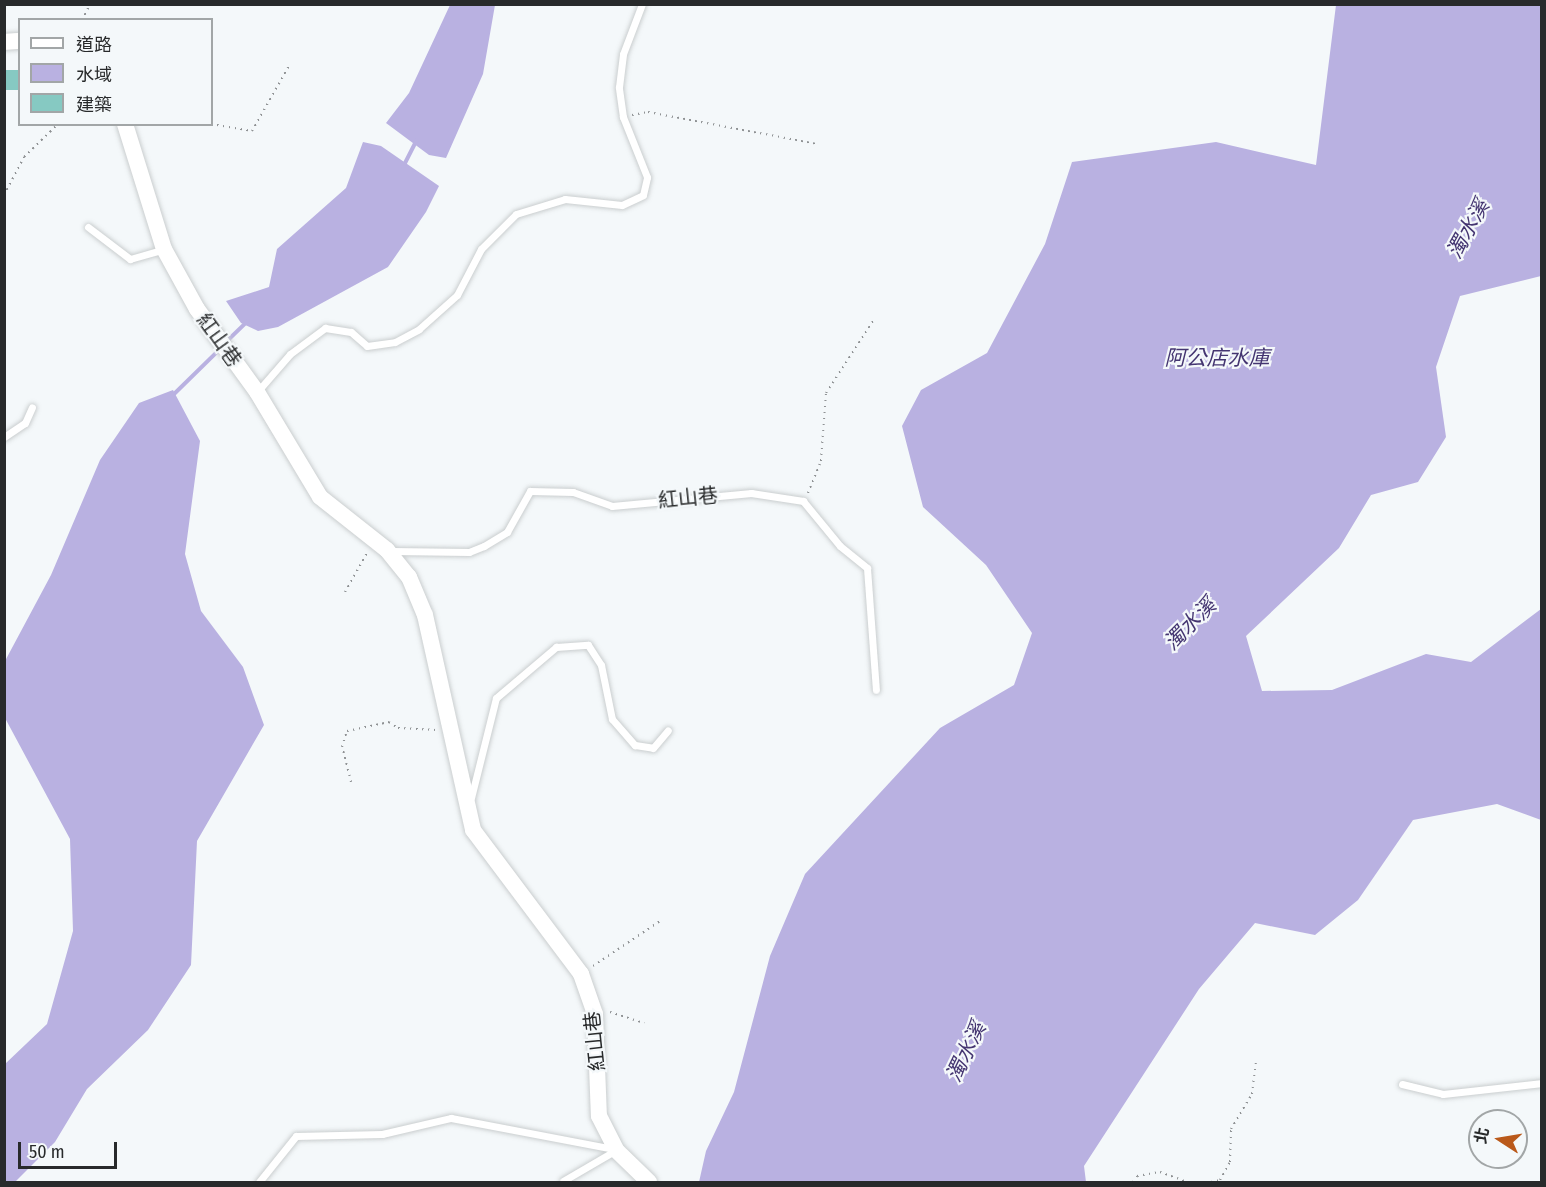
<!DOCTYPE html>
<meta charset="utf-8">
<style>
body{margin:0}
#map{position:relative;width:1546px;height:1187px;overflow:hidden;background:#f4f8fa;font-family:"Fira Sans Condensed","Noto Sans TC",sans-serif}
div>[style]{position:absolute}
.water>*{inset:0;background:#b9b1e1}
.stream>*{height:4px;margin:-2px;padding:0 2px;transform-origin:2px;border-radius:2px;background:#b9b1e1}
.building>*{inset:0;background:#86c9c2;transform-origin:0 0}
.path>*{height:2px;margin-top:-1px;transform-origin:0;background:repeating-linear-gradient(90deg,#8f9294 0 1.5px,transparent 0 6px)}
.roads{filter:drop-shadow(0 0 2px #cacecf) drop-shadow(0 0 2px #cacecf)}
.service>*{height:7px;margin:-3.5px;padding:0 3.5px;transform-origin:3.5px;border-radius:3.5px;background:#fff}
.tertiary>*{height:16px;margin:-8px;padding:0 8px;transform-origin:8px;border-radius:8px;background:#fff}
span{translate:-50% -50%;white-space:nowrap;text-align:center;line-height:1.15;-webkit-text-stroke:4.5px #f4f8fa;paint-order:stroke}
.street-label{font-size:20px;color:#282a2b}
.water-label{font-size:21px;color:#443571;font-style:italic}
.frame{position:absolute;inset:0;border:6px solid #282a2b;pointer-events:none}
.legend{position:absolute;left:18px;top:18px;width:195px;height:108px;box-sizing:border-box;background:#f4f8fa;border:2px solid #a2a6a7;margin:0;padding:8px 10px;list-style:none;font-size:18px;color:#282a2b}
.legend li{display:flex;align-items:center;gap:12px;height:30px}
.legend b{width:30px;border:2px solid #a2a6a7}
.north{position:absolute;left:1468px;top:1109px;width:60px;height:60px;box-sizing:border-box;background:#f4f8fa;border:2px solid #a2a6a7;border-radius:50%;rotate:282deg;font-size:16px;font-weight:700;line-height:24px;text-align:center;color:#282a2b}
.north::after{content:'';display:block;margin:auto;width:21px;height:27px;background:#ba591a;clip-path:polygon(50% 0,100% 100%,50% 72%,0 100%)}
.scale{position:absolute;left:18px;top:1142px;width:99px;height:27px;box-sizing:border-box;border:3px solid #282a2b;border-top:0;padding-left:8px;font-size:18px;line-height:21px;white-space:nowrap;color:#282a2b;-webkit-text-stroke:4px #f4f8fa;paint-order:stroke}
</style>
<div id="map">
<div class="water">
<i style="clip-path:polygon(450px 5px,495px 5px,483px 74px,446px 158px,429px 155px,386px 123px,409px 93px)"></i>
<i style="clip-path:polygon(1336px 5px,1541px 5px,1541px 276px,1460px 296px,1436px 367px,1446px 437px,1418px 482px,1371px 495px,1339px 548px,1246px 636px,1262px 691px,1332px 690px,1426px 654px,1471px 662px,1541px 609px,1541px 820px,1497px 804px,1413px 820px,1358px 900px,1315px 935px,1255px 923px,1199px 989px,1084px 1166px,1086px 1182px,699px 1182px,706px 1151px,734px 1092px,770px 956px,805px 874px,940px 728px,1014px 685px,1032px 633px,986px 565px,923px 507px,902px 426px,921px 390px,987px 353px,1045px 244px,1072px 162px,1216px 142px,1316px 165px)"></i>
<i style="clip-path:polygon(363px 142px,381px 146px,439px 186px,426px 212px,388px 267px,278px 327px,258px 331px,241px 323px,226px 301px,269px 287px,277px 249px,346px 188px)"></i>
<i style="clip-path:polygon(173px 390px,200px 441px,185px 554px,201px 611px,243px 667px,264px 725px,197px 841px,191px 965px,148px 1030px,87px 1089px,55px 1142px,15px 1182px,5px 1182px,5px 1064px,47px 1024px,73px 931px,70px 839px,5px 718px,5px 661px,51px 575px,100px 460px,139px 403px)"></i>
</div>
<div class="stream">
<i style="left:403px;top:167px;width:30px;rotate:-63deg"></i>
<i style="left:227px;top:341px;width:29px;rotate:-44deg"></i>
<i style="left:172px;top:396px;width:67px;rotate:-44.4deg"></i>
</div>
<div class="building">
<i style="left:20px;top:70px;width:20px;height:16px;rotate:90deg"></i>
</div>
<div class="path">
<i style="left:82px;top:20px;width:18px;rotate:-63deg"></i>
<i style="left:632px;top:115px;width:16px;rotate:-11deg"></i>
<i style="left:648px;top:112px;width:173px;rotate:10.7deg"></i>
<i style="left:211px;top:124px;width:42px;rotate:9.7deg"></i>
<i style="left:252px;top:131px;width:77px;rotate:-60.4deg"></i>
<i style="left:4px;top:195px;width:43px;rotate:-62.2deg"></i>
<i style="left:24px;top:157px;width:47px;rotate:-44.1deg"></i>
<i style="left:808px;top:493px;width:35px;rotate:-68deg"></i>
<i style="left:821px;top:461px;width:68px;rotate:-85.8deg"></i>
<i style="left:826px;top:393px;width:86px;rotate:-56.9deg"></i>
<i style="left:345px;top:592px;width:45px;rotate:-60.6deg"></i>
<i style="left:351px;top:782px;width:36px;rotate:-104deg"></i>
<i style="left:342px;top:747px;width:17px;rotate:-73deg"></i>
<i style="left:347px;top:731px;width:43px;rotate:-12.1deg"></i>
<i style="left:389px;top:722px;width:11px;rotate:34deg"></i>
<i style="left:398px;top:728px;width:38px;rotate:3deg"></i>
<i style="left:593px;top:966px;width:81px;rotate:-33.9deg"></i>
<i style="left:610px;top:1012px;width:36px;rotate:18deg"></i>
<i style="left:1133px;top:1182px;width:7px;rotate:-56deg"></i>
<i style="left:1137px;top:1176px;width:23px;rotate:-10deg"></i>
<i style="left:1160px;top:1172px;width:29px;rotate:20deg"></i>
<i style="left:1211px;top:1182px;width:9px;rotate:-13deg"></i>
<i style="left:1220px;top:1180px;width:21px;rotate:-61deg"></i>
<i style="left:1230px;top:1162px;width:33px;rotate:-88deg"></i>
<i style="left:1231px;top:1129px;width:41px;rotate:-59deg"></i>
<i style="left:1252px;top:1094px;width:34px;rotate:-83deg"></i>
</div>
<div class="roads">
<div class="service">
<i style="left:88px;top:227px;width:53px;rotate:37.3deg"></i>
<i style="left:130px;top:259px;width:35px;rotate:-16deg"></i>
<i style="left:257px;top:392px;width:50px;rotate:-49deg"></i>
<i style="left:290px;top:354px;width:44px;rotate:-36.6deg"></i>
<i style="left:325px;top:328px;width:26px;rotate:9deg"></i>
<i style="left:351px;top:332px;width:21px;rotate:41deg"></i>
<i style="left:367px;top:346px;width:28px;rotate:-8deg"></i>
<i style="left:395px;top:342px;width:27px;rotate:-28deg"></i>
<i style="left:419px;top:329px;width:51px;rotate:-41.8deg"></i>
<i style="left:457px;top:295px;width:52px;rotate:-62.4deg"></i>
<i style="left:481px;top:249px;width:49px;rotate:-45deg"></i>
<i style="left:516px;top:214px;width:51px;rotate:-17deg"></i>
<i style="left:565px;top:199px;width:57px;rotate:6deg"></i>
<i style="left:622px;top:205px;width:23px;rotate:-25deg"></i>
<i style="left:643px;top:195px;width:18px;rotate:-77deg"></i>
<i style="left:647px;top:177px;width:65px;rotate:-111.8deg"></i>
<i style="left:623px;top:117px;width:30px;rotate:-98deg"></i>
<i style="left:619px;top:87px;width:33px;rotate:-83deg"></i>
<i style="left:623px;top:54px;width:53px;rotate:-69.2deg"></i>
<i style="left:4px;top:437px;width:25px;rotate:-34deg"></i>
<i style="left:25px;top:423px;width:17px;rotate:-66deg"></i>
<i style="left:392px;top:551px;width:77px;rotate:0.7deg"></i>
<i style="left:469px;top:552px;width:16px;rotate:-22deg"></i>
<i style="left:484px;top:546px;width:27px;rotate:-31deg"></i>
<i style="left:507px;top:532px;width:47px;rotate:-60.7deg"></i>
<i style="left:530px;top:491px;width:43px;rotate:1.3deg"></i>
<i style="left:573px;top:492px;width:41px;rotate:19.7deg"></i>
<i style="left:612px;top:506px;width:140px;rotate:-5.3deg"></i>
<i style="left:751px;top:493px;width:53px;rotate:8.7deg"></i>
<i style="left:803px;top:501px;width:58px;rotate:50.6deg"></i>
<i style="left:840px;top:546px;width:35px;rotate:39deg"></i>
<i style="left:867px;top:568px;width:122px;rotate:85.8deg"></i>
<i style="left:471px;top:798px;width:103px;rotate:-76deg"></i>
<i style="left:496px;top:698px;width:79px;rotate:-40.4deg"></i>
<i style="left:556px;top:647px;width:32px;rotate:-4deg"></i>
<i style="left:588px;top:645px;width:24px;rotate:57deg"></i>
<i style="left:601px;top:665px;width:55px;rotate:78.5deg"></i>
<i style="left:612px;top:719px;width:35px;rotate:49deg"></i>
<i style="left:635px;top:745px;width:18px;rotate:9deg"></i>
<i style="left:653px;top:748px;width:23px;rotate:-50deg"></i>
<i style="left:1402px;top:1084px;width:42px;rotate:13.7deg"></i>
<i style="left:1443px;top:1094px;width:100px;rotate:-6.3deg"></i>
<i style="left:563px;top:1181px;width:61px;rotate:-30.3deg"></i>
<i style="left:259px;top:1182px;width:59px;rotate:-51.2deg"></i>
<i style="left:296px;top:1136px;width:86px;rotate:-1.3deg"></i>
<i style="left:382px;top:1134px;width:71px;rotate:-13.1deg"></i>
<i style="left:451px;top:1118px;width:165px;rotate:10.8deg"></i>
</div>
<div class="tertiary">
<i style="left:4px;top:42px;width:16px;rotate:-4deg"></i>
<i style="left:125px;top:124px;width:131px;rotate:72.7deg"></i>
<i style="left:164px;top:249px;width:68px;rotate:61.2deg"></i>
<i style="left:197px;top:309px;width:102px;rotate:54.1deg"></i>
<i style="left:257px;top:392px;width:122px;rotate:59deg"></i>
<i style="left:320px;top:497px;width:85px;rotate:38.3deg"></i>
<i style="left:387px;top:550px;width:35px;rotate:51deg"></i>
<i style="left:409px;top:577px;width:41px;rotate:67.2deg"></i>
<i style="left:425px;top:615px;width:220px;rotate:77.4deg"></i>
<i style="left:473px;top:830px;width:180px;rotate:53.1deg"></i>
<i style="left:581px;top:974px;width:42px;rotate:70.7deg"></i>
<i style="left:595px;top:1014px;width:102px;rotate:87.8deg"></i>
<i style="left:599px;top:1116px;width:38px;rotate:63deg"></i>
<i style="left:616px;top:1150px;width:46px;rotate:44.1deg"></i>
</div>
</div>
<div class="street-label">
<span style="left:219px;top:340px;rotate:54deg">紅山巷</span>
<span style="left:688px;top:498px;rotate:-6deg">紅山巷</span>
<span style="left:595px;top:1041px;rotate:-96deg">紅山巷</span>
</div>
<div class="water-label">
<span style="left:1468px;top:229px;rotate:-61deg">濁水溪</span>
<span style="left:1217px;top:358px">阿公店水庫</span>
<span style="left:1190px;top:624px;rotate:-45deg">濁水溪</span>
<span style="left:966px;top:1052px;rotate:-64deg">濁水溪</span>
</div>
<div class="frame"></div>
<ul class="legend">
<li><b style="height:8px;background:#fff"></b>道路</li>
<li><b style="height:16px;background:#b9b1e1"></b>水域</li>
<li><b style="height:16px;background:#86c9c2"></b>建築</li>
</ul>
<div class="north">北</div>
<div class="scale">50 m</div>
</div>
